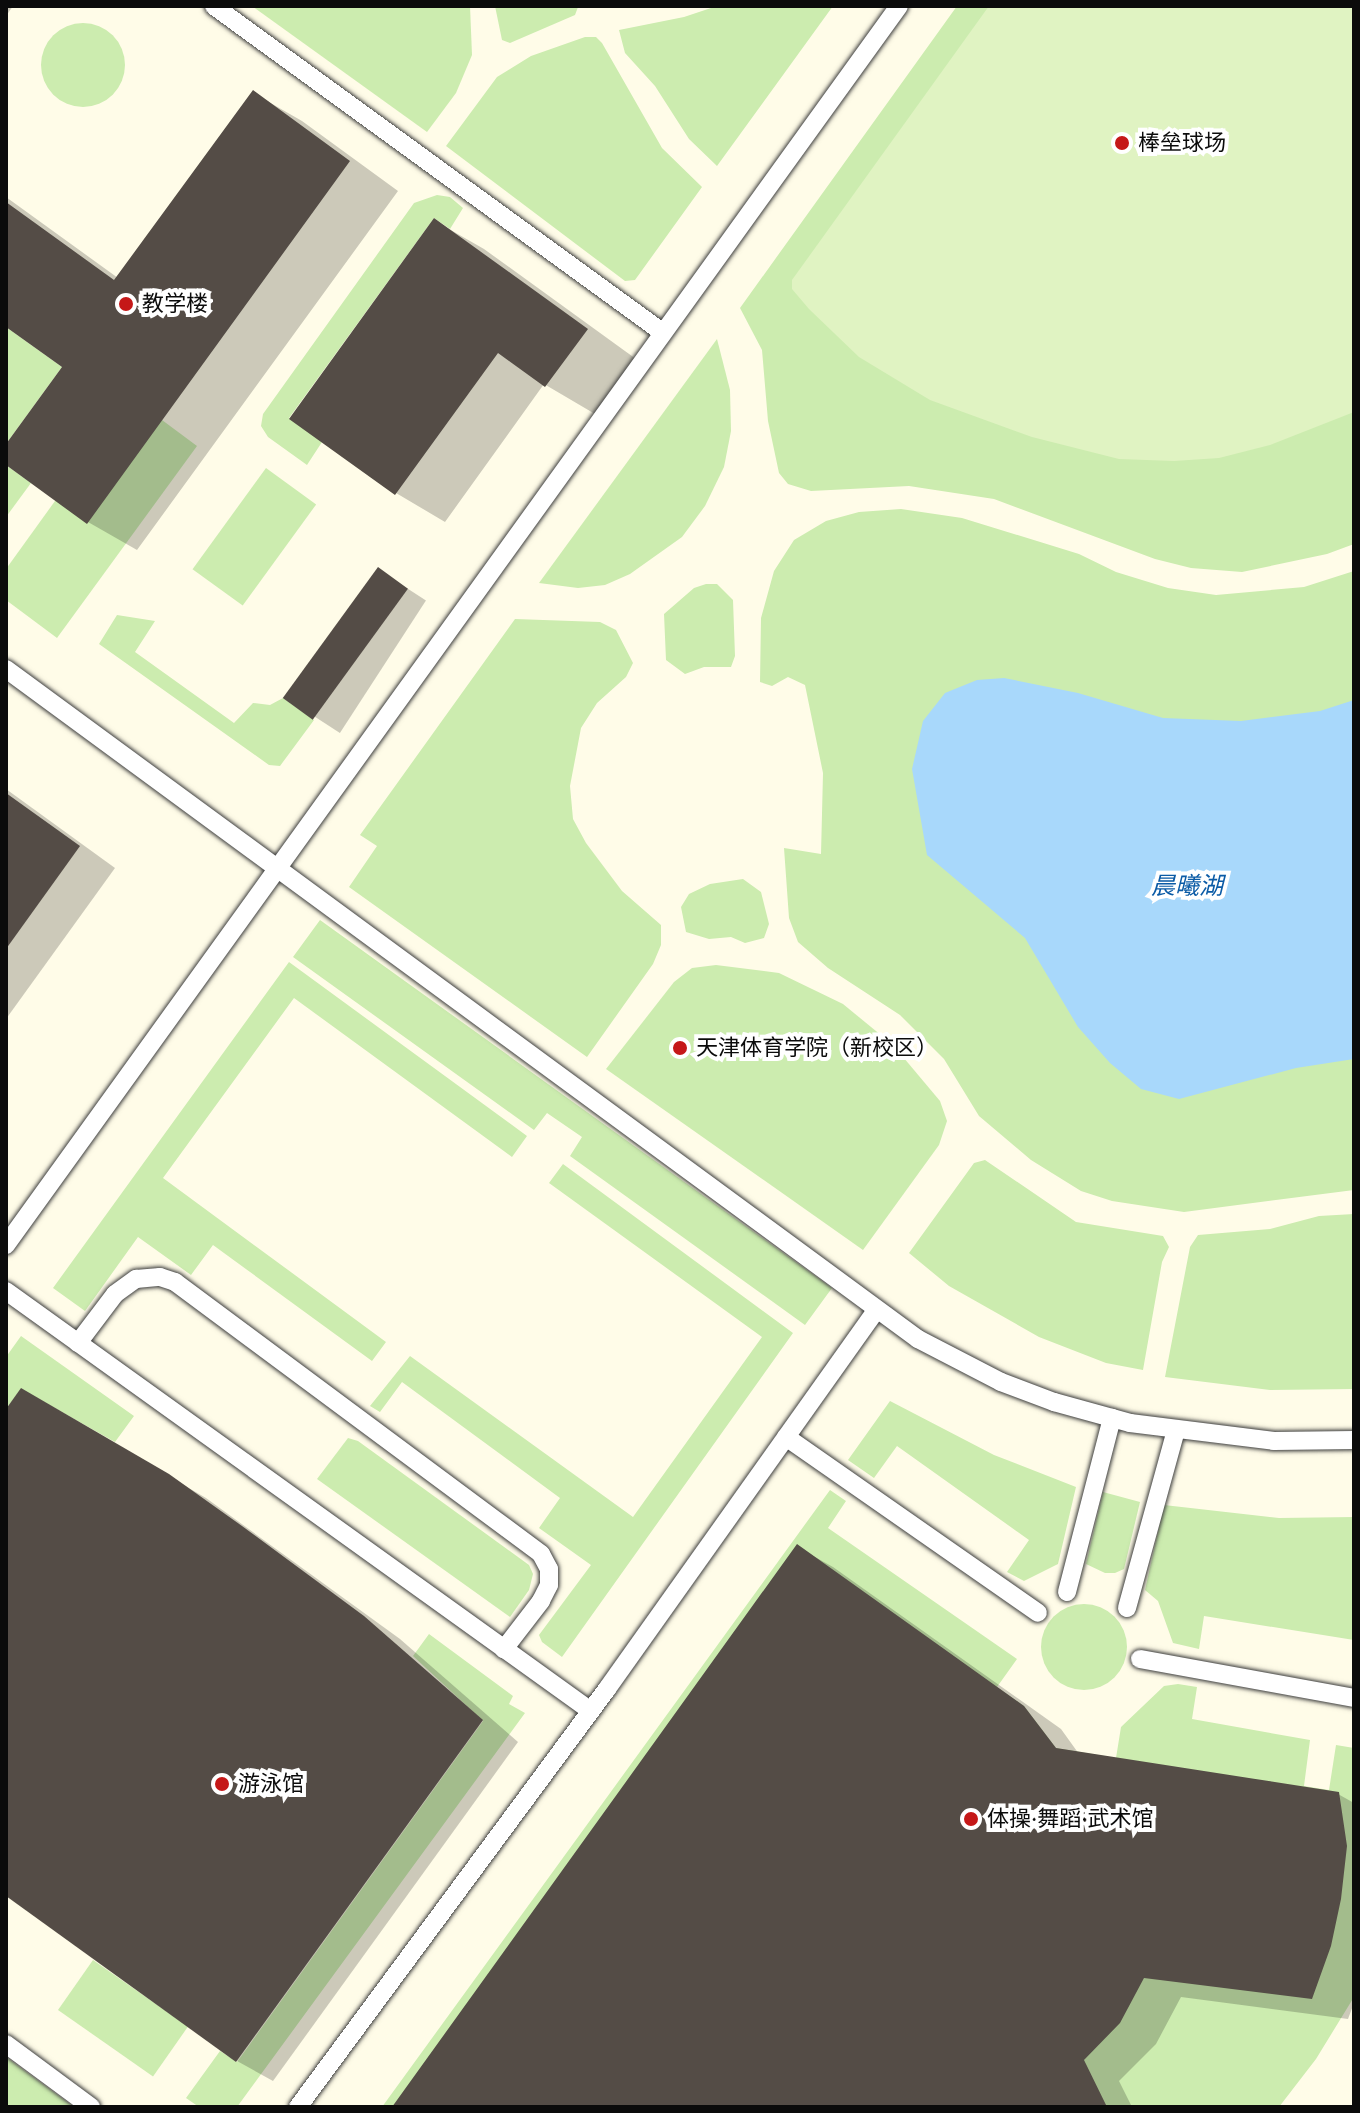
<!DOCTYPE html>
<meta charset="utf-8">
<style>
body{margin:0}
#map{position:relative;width:1360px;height:2113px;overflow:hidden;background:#fffce8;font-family:"Libre Baskerville","Noto Sans SC",serif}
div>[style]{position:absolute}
.green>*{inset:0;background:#ccecaf;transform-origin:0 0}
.round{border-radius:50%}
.pitch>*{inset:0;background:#e0f3c2}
.water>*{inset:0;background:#a8d8fb}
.shadow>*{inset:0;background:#0003;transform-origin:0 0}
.building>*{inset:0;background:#544c46;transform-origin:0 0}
.roads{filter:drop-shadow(0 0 2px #3e3e3e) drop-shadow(0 0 2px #3e3e3e)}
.service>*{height:18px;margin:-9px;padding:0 9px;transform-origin:9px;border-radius:9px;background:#fff}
.dots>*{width:22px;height:22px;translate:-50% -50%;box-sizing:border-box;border:4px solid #fff;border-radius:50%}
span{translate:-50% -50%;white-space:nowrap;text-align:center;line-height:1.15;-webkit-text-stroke:8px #fff;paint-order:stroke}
.poi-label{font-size:22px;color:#0b0b0b}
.left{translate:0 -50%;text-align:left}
.water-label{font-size:24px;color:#0b5ba6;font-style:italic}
.frame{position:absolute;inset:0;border:8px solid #0b0b0b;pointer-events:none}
</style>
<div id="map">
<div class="green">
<i style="clip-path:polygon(252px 6px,470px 6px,472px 55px,456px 93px,427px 132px)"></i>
<i style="clip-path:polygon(495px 6px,578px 6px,578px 7px,575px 15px,510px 43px,502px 40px)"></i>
<i style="clip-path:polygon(717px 6px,833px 6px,717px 166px,689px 139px,655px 86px,625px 53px,619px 30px,684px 17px)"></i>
<i style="clip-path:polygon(957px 6px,1354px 6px,1354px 544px,1327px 554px,1242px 572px,1191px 568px,1155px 559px,994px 499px,909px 486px,811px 491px,788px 484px,779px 473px,768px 421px,762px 350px,740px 308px)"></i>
<i class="round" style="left:41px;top:23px;width:84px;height:84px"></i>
<i style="clip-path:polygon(585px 37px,596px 37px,602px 43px,662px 148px,702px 187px,635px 280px,625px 281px,446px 146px,497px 77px,531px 56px)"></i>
<i style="clip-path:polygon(437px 195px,450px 197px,463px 208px,450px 229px,434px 218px,289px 418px,322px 442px,307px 465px,268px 437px,261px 426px,263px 414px,414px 203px)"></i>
<i style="clip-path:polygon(6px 327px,62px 367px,6px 444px)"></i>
<i style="clip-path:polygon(717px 339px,730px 390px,731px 431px,724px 467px,705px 506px,682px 537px,630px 574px,605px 585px,578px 588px,539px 583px)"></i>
<i style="clip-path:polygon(162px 420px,197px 446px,57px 638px,6px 600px,6px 569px,55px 501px)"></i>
<i style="clip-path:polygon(6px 465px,31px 483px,6px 517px)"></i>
<i style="left:266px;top:468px;width:62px;height:125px;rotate:36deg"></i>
<i style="clip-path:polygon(901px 509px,962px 518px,1079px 554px,1116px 572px,1168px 588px,1216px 595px,1304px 587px,1354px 571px,1354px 1190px,1184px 1212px,1112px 1201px,1081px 1191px,1031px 1160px,979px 1116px,944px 1059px,900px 1015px,828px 968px,798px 942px,789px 918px,784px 848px,821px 854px,823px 773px,805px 685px,788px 677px,772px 686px,760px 682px,761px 618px,774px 571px,794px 540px,826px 521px,859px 512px)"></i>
<i style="clip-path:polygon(706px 584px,717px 584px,733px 600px,735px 656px,731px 667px,704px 667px,685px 674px,666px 660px,664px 614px,694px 588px)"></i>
<i style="clip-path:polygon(117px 615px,155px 621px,135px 652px,234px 723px,253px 703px,270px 705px,283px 698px,314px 720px,280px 766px,269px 765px,99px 644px)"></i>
<i style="clip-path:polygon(515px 619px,600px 622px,616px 630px,633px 663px,626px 677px,597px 703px,581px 728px,570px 786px,573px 819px,586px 843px,622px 891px,661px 925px,661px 945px,653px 964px,587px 1057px,349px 887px,377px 846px,360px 835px)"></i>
<i style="clip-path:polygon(743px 879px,761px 892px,769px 924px,764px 938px,745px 943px,731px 937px,709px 939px,686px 932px,681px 907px,689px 894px,710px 884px)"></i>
<i style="clip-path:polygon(320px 920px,832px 1288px,805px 1325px,570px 1156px,582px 1137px,547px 1113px,534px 1130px,293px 957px)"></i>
<i style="clip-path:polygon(289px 962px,527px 1136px,512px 1157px,294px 998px,163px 1178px,386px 1342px,372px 1361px,213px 1245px,191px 1275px,138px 1237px,85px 1311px,53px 1288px)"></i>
<i style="clip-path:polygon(716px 965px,779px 973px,843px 1004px,893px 1045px,940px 1101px,947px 1121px,939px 1145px,863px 1250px,606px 1069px,674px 982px,692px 968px)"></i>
<i style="clip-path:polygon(985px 1160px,1076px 1222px,1163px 1236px,1169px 1247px,1162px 1262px,1143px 1370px,1106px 1363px,1039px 1337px,949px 1286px,909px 1253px,974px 1163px)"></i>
<i style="clip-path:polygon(563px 1164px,793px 1333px,562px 1657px,542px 1642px,539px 1635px,591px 1565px,539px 1528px,560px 1498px,402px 1382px,380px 1412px,370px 1406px,410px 1356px,633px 1517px,762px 1337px,549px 1183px)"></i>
<i style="clip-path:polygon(1354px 1214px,1354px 1389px,1270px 1390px,1165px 1377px,1190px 1247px,1198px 1235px,1270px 1229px,1319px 1216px)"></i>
<i style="clip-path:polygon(21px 1336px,134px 1416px,115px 1442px,21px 1389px,6px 1409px,6px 1357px)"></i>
<i style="clip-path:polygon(890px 1401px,994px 1455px,1076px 1487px,1058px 1564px,1024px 1581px,1007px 1572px,1029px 1540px,897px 1446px,874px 1478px,848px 1460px)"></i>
<i style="clip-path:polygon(348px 1438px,358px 1441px,529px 1565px,533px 1574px,529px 1590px,510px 1617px,317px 1479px)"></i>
<i style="clip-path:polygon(830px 1490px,846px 1501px,828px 1528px,1017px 1659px,997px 1687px,1024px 1706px,1056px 1748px,1116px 1758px,1121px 1727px,1164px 1686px,1178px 1684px,1197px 1687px,1192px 1719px,1310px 1740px,1304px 1786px,1329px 1790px,1336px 1745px,1354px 1748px,1354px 1997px,1316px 2059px,1279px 2107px,382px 2107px)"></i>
<i style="clip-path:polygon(1103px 1492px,1140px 1502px,1124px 1569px,1115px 1573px,1105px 1573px,1086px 1564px)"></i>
<i style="clip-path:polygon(1164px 1505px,1279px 1518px,1354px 1517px,1354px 1640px,1204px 1616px,1199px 1649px,1173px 1643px,1158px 1601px,1145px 1590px)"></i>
<i class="round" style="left:1041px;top:1604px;width:86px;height:86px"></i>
<i style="clip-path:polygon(429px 1634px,513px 1696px,509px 1704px,525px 1713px,237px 2107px,199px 2107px,186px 2098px,220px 2051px,237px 2062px,483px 1721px,413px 1656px)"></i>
<i style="left:93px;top:1960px;width:116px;height:61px;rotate:35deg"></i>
<i style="clip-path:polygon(6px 2057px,74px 2107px,6px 2107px)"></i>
</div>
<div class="pitch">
<i style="clip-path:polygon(989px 6px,1354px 6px,1354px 412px,1270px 445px,1219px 458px,1174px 461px,1119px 459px,1032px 437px,930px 400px,859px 357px,809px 309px,792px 289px,792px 280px)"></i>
</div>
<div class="water">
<i style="clip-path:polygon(1004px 678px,1078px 693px,1163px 718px,1241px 721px,1320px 711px,1354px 700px,1354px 1059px,1296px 1068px,1179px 1099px,1141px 1089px,1110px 1063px,1078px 1027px,1025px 938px,927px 855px,912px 769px,923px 721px,945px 693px,977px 680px)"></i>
</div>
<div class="shadow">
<i style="clip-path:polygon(6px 6px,13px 6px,6px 16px)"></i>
<i style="clip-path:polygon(253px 93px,302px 121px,398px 191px,137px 550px,88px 522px,6px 462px,6px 448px,65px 367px,6px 324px,6px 197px,118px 278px)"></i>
<i style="clip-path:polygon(435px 221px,484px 249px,636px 359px,595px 414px,544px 384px,445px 522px,396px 493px)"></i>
<i style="left:379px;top:570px;width:56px;height:158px;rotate:33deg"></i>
<i style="clip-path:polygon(6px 789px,115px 868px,6px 1019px)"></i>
<i style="clip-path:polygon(22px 1391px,206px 1498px,400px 1639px,518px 1742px,273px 2081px,237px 2061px,6px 1892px,6px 1412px)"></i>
<i style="clip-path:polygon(797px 1547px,833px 1567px,1061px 1729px,1079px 1754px,1338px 1794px,1354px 1803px,1354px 2003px,1348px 2019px,1181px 1997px,1156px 2044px,1119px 2081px,1132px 2107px,395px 2107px)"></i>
</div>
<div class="building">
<i style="clip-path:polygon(253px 90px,350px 161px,87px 524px,6px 465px,6px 444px,62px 367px,6px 327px,6px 202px,114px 280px)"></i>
<i style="clip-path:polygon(434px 218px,588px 329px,545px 387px,498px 353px,395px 495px,289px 419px)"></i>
<i style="left:378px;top:567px;width:37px;height:162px;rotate:36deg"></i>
<i style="clip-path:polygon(6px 793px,80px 846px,6px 949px)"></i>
<i style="clip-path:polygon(21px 1388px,169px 1474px,242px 1526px,364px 1616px,483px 1720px,236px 2062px,6px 1896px,6px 1409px)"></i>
<i style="clip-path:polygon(797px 1544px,1024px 1706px,1056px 1748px,1339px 1792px,1347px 1846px,1341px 1899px,1331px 1946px,1312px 1999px,1144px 1978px,1120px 2023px,1084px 2060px,1107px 2107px,392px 2107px)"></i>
</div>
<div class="roads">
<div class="service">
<i style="left:214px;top:6px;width:554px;rotate:36.04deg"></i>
<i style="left:6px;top:669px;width:1132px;rotate:36.3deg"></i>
<i style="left:918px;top:1339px;width:93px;rotate:27.4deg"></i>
<i style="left:1001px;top:1382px;width:57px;rotate:20.7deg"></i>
<i style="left:1054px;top:1402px;width:79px;rotate:15.4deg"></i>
<i style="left:1130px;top:1423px;width:145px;rotate:7.1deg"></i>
<i style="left:1274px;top:1441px;width:80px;rotate:-0.7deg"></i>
<i style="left:6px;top:1245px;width:1527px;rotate:-54.22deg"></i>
<i style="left:6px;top:1291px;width:720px;rotate:35.68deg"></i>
<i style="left:78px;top:1343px;width:61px;rotate:-52.9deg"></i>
<i style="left:115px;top:1294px;width:26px;rotate:-36deg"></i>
<i style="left:136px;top:1279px;width:24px;rotate:-5deg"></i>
<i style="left:160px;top:1277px;width:16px;rotate:18deg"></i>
<i style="left:175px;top:1282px;width:456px;rotate:36.6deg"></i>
<i style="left:541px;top:1554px;width:17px;rotate:62deg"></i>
<i style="left:549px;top:1569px;width:16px;rotate:90deg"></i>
<i style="left:549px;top:1585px;width:18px;rotate:117deg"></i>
<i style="left:541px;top:1601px;width:61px;rotate:127.6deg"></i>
<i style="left:786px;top:1437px;width:307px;rotate:34.9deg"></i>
<i style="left:1067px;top:1592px;width:180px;rotate:-75.5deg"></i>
<i style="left:1127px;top:1608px;width:185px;rotate:-74.6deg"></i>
<i style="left:1140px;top:1659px;width:218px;rotate:10.3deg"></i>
<i style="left:6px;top:2044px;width:106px;rotate:36.5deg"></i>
<i style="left:298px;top:2107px;width:520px;rotate:-53.53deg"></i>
<i style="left:607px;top:1689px;width:465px;rotate:-54.6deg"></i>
</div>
</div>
<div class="dots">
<i style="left:1122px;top:143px;background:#c51818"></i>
<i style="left:126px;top:304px;background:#c51818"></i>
<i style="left:680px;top:1048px;background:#c51818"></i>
<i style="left:222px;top:1784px;background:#c51818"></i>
<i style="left:971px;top:1819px;background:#c51818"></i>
</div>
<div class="poi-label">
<span class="left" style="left:1138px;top:143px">棒垒球场</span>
<span class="left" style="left:142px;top:304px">教学楼</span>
<span class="left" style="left:696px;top:1048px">天津体育学院（新校区）</span>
<span class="left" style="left:238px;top:1784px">游泳馆</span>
<span class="left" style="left:987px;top:1819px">体操·舞蹈·武术馆</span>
</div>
<div class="water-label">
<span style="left:1187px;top:886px">晨曦湖</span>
</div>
<div class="frame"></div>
</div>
